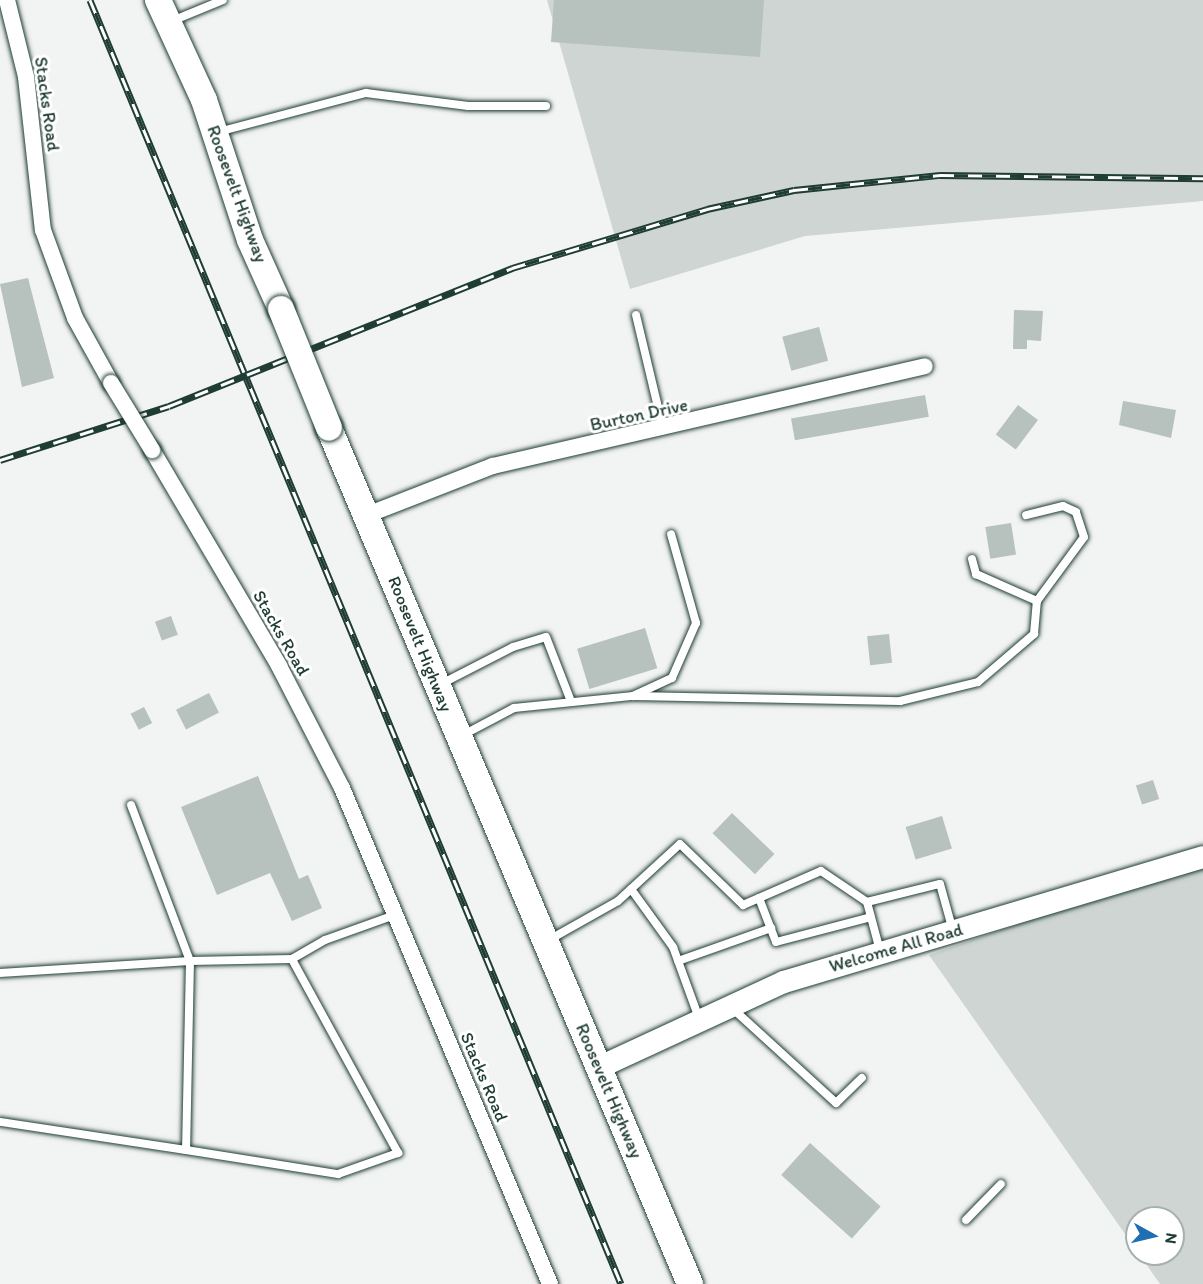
<!DOCTYPE html>
<style>
body{margin:0}
#map{position:relative;width:1203px;height:1284px;overflow:hidden;background:#f2f3f3;font-family:Itim,sans-serif}
div>[style]{position:absolute}
.green>*{inset:0;background:#ced5d3}
.building>*{inset:0;background:#b7c1bd;transform-origin:0 0}
.roads{filter:drop-shadow(0 0 2px #1f3d34) drop-shadow(0 0 2px #1f3d34)}
.lane>*{height:8px;margin:-4px;padding:0 4px;transform-origin:4px;border-radius:4px;background:#fff}
.street>*{height:16px;margin:-8px;padding:0 8px;transform-origin:8px;border-radius:8px;background:#fff}
.secondary>*{height:22px;margin:-11px;padding:0 11px;transform-origin:11px;border-radius:11px;background:#fff}
.primary>*{height:26px;margin:-13px;padding:0 13px;transform-origin:13px;border-radius:13px;background:#fff}
.rail>*{height:7px;margin-top:-3.5px;transform-origin:0;background:repeating-linear-gradient(90deg,#fff 0 14px,#1f3d34 0 28px);box-sizing:border-box;border-block:2px solid #1f3d34}
.bridges{filter:drop-shadow(0 0 2px #1f3d34) drop-shadow(0 0 2px #1f3d34)}
.street-bridge>*{height:16px;margin:-8px;padding:0 8px;transform-origin:8px;border-radius:8px;background:#fff}
.primary-bridge>*{height:26px;margin:-13px;padding:0 13px;transform-origin:13px;border-radius:13px;background:#fff}
span{translate:-50% -50%;white-space:nowrap;text-align:center;line-height:1.15;-webkit-text-stroke:6px #fff;paint-order:stroke}
.street-label{font-size:18px;color:#1f3d34}
.north{position:absolute;left:1125px;top:1206px;width:60px;height:60px;box-sizing:border-box;background:#fff;border:2px solid #a5b1ae;border-radius:50%;rotate:98deg;font-size:16px;font-weight:700;line-height:24px;text-align:center;color:#1f3d34}
.north::after{content:'';display:block;margin:auto;width:21px;height:27px;background:#1f6fb2;clip-path:polygon(50% 0,100% 100%,50% 72%,0 100%)}
</style>
<div id="map">
<div class="green">
<i style="clip-path:polygon(547px 0,1203px 0,1203px 201px,805px 236px,630px 289px)"></i>
<i style="clip-path:polygon(1203px 860px,1203px 1284px,1160px 1284px,1139px 1254px,1173px 1254px,1173px 1218px,1137px 1218px,1137px 1251px,929px 955px)"></i>
</div>
<div class="building">
<i style="clip-path:polygon(554px 0,764px 0,760px 57px,551px 42px)"></i>
<i style="clip-path:polygon(28px 278px,54px 378px,22px 387px,0 284px)"></i>
<i style="clip-path:polygon(1014px 310px,1043px 311px,1041px 341px,1027px 340px,1027px 349px,1013px 349px)"></i>
<i style="left:819px;top:327px;width:35px;height:38px;rotate:75deg"></i>
<i style="left:925px;top:395px;width:22px;height:136px;rotate:80deg"></i>
<i style="clip-path:polygon(1123px 401px,1176px 410px,1171px 438px,1119px 425px)"></i>
<i style="left:1018px;top:405px;width:25px;height:37px;rotate:37deg"></i>
<i style="left:1011px;top:523px;width:32px;height:26px;rotate:81deg"></i>
<i style="left:171px;top:616px;width:20px;height:17px;rotate:70deg"></i>
<i style="left:645px;top:628px;width:42px;height:71px;rotate:73deg"></i>
<i style="left:889px;top:634px;width:29px;height:22px;rotate:84deg"></i>
<i style="left:209px;top:693px;width:22px;height:37px;rotate:63deg"></i>
<i style="left:144px;top:707px;width:18px;height:15px;rotate:63deg"></i>
<i style="clip-path:polygon(258px 776px,299px 879px,308px 875px,322px 908px,292px 921px,270px 873px,217px 895px,181px 807px)"></i>
<i style="left:1153px;top:780px;width:20px;height:18px;rotate:72deg"></i>
<i style="left:732px;top:813px;width:59px;height:28px;rotate:44deg"></i>
<i style="left:942px;top:816px;width:34px;height:38px;rotate:73deg"></i>
<i style="left:810px;top:1143px;width:95px;height:43px;rotate:42deg"></i>
</div>
<div class="roads">
<div class="lane">
<i style="left:172px;top:21px;width:55px;rotate:-22.4deg"></i>
<i style="left:218px;top:132px;width:153px;rotate:-14.8deg"></i>
<i style="left:366px;top:93px;width:103px;rotate:7.3deg"></i>
<i style="left:468px;top:106px;width:78px"></i>
<i style="left:636px;top:315px;width:116px;rotate:76.6deg"></i>
<i style="left:972px;top:559px;width:16px;rotate:75deg"></i>
<i style="left:976px;top:574px;width:67px;rotate:23.9deg"></i>
<i style="left:441px;top:684px;width:81px;rotate:-27.2deg"></i>
<i style="left:513px;top:647px;width:34px;rotate:-17deg"></i>
<i style="left:546px;top:637px;width:66px;rotate:68.8deg"></i>
<i style="left:633px;top:696px;width:267px;rotate:1.1deg"></i>
<i style="left:900px;top:701px;width:80px;rotate:-13.7deg"></i>
<i style="left:978px;top:682px;width:74px;rotate:-40.6deg"></i>
<i style="left:1034px;top:634px;width:33px;rotate:-85deg"></i>
<i style="left:1037px;top:601px;width:79px;rotate:-53.7deg"></i>
<i style="left:1084px;top:537px;width:26px;rotate:-108deg"></i>
<i style="left:1076px;top:512px;width:14px;rotate:-155deg"></i>
<i style="left:1063px;top:506px;width:38px;rotate:166deg"></i>
<i style="left:463px;top:735px;width:58px;rotate:-27.9deg"></i>
<i style="left:514px;top:708px;width:120px;rotate:-5.8deg"></i>
<i style="left:633px;top:696px;width:43px;rotate:-24.8deg"></i>
<i style="left:672px;top:678px;width:60px;rotate:-66.4deg"></i>
<i style="left:696px;top:623px;width:92px;rotate:-105.7deg"></i>
<i style="left:131px;top:805px;width:167px;rotate:69.3deg"></i>
<i style="left:190px;top:961px;width:102px;rotate:-1.1deg"></i>
<i style="left:292px;top:959px;width:38px;rotate:-30deg"></i>
<i style="left:325px;top:940px;width:74px;rotate:-19.7deg"></i>
<i style="left:631px;top:889px;width:72px;rotate:54.1deg"></i>
<i style="left:673px;top:947px;width:79px;rotate:70deg"></i>
<i style="left:759px;top:898px;width:47px;rotate:68.9deg"></i>
<i style="left:776px;top:942px;width:98px;rotate:-14.7deg"></i>
<i style="left:867px;top:902px;width:51px;rotate:75.1deg"></i>
<i style="left:547px;top:941px;width:81px;rotate:-29.4deg"></i>
<i style="left:618px;top:901px;width:84px;rotate:-42.6deg"></i>
<i style="left:680px;top:844px;width:88px;rotate:44.1deg"></i>
<i style="left:743px;top:905px;width:85px;rotate:-23.6deg"></i>
<i style="left:821px;top:871px;width:55px;rotate:34deg"></i>
<i style="left:867px;top:902px;width:75px;rotate:-13.9deg"></i>
<i style="left:940px;top:884px;width:49px;rotate:74.5deg"></i>
<i style="left:678px;top:961px;width:99px;rotate:-19.5deg"></i>
<i style="left:0;top:973px;width:190px;rotate:-3.6deg"></i>
<i style="left:190px;top:961px;width:189px;rotate:91.2deg"></i>
<i style="left:186px;top:1150px;width:188px;rotate:-171.4deg"></i>
<i style="left:732px;top:1008px;width:141px;rotate:42.4deg"></i>
<i style="left:836px;top:1103px;width:36px;rotate:-44deg"></i>
<i style="left:186px;top:1150px;width:154px;rotate:9deg"></i>
<i style="left:338px;top:1174px;width:64px;rotate:-19.3deg"></i>
<i style="left:398px;top:1153px;width:221px;rotate:-118.7deg"></i>
<i style="left:966px;top:1220px;width:50px;rotate:-45.8deg"></i>
</div>
<div class="street">
<i style="left:7px;top:0;width:79px;rotate:76.1deg"></i>
<i style="left:26px;top:77px;width:154px;rotate:83.7deg"></i>
<i style="left:43px;top:230px;width:94px;rotate:70deg"></i>
<i style="left:75px;top:318px;width:74px;rotate:61deg"></i>
<i style="left:152px;top:450px;width:251px;rotate:59.5deg"></i>
<i style="left:279px;top:666px;width:137px;rotate:62.7deg"></i>
<i style="left:342px;top:788px;width:538px;rotate:67.25deg"></i>
<i style="left:367px;top:515px;width:135px;rotate:-21.3deg"></i>
<i style="left:493px;top:466px;width:443px;rotate:-13deg"></i>
</div>
<div class="secondary">
<i style="left:600px;top:1067px;width:203px;rotate:-24.8deg"></i>
<i style="left:784px;top:982px;width:437px;rotate:-16.6deg"></i>
</div>
<div class="primary">
<i style="left:158px;top:0;width:110px;rotate:65.3deg"></i>
<i style="left:204px;top:100px;width:147px;rotate:71.8deg"></i>
<i style="left:250px;top:240px;width:76px;rotate:65.8deg"></i>
<i style="left:329px;top:428px;width:929px;rotate:67.13deg"></i>
</div>
</div>
<div class="rail">
<i style="left:90px;top:0;width:1389px;rotate:67.53deg"></i>
<i style="left:0;top:460px;width:177px;rotate:-17.7deg"></i>
<i style="left:169px;top:406px;width:370px;rotate:-21.9deg"></i>
<i style="left:512px;top:268px;width:204px;rotate:-16.8deg"></i>
<i style="left:707px;top:209px;width:89px;rotate:-12.3deg"></i>
<i style="left:794px;top:190px;width:147px;rotate:-5.9deg"></i>
<i style="left:940px;top:175px;width:263px;rotate:0.7deg"></i>
</div>
<div class="bridges">
<div class="street-bridge">
<i style="left:111px;top:383px;width:79px;rotate:58.5deg"></i>
</div>
<div class="primary-bridge">
<i style="left:281px;top:309px;width:128px;rotate:68deg"></i>
</div>
</div>
<div class="street-label">
<span style="left:47px;top:104px;rotate:82deg">Stacks Road</span>
<span style="left:237px;top:194px;rotate:70deg">Roosevelt Highway</span>
<span style="left:639px;top:415px;rotate:-12deg">Burton Drive</span>
<span style="left:281px;top:633px;rotate:60deg">Stacks Road</span>
<span style="left:420px;top:644px;rotate:68deg">Roosevelt Highway</span>
<span style="left:896px;top:948px;rotate:-16deg">Welcome All Road</span>
<span style="left:484px;top:1077px;rotate:67deg">Stacks Road</span>
<span style="left:609px;top:1091px;rotate:67deg">Roosevelt Highway</span>
</div>
<div class="north">N</div>
</div>
